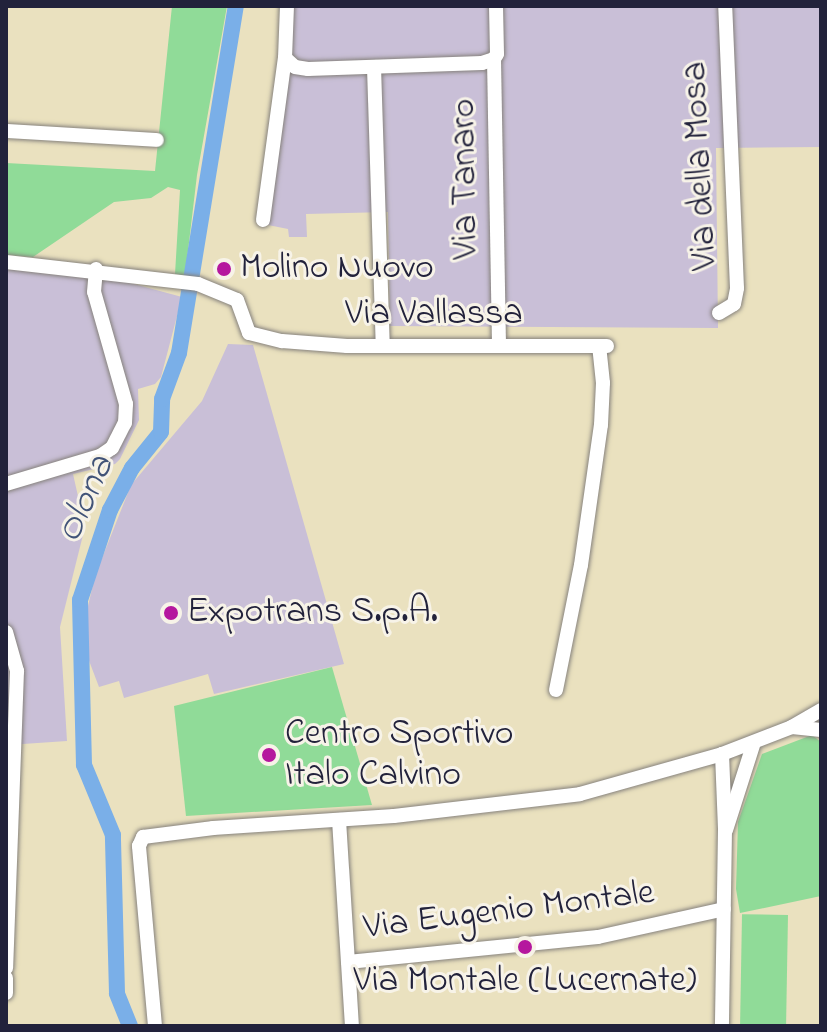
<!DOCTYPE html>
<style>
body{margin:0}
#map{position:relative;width:827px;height:1032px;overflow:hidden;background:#eae1bf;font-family:"Indie Flower",sans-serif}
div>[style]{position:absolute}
.industrial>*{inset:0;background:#c9bfd7}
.green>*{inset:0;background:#90db98;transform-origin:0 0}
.river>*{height:16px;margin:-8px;padding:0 8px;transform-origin:8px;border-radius:8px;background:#7aafe8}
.roads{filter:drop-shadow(0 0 2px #86827d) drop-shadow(0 0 2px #86827d)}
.minor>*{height:14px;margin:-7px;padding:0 7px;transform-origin:7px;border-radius:7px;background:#fff}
.dots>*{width:22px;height:22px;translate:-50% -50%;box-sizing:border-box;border:4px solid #f7f3e8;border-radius:50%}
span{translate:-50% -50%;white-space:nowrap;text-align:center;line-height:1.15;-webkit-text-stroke:6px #f7f3e8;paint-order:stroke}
.street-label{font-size:36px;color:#22223b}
.poi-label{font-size:36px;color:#22223b}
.left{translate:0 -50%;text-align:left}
.water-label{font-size:38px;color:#415378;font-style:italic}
.frame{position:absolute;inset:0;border:8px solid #22223b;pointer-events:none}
</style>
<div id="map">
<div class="industrial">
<i style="clip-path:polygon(292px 6px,821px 6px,821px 147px,716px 148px,718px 328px,390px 326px,388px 212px,306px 214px,307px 237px,289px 237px,288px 229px,268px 225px)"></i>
<i style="clip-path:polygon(6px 269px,123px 281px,182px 297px,161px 377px,155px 384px,138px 389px,139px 420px,120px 459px,115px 464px,73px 474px,85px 527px,60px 627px,67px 741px,8px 745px,6px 765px)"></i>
<i style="clip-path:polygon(228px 344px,253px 345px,344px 664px,214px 694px,208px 674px,124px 698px,119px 681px,99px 687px,88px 658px,88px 606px,95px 576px,131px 485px,202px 401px)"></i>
</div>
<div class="green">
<i style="clip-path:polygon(172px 6px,227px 6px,197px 175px,185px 276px,175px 274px,180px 190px,168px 187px,151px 198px,114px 202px,33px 257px,6px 255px,6px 163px,155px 171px)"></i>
<i style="clip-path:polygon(332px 667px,372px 805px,186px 816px,174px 706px)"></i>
<i style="clip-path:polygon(812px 735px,821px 742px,821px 896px,740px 913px,736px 889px,738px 822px,762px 754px)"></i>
<i style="left:788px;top:915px;width:111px;height:46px;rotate:91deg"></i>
</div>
<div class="river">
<i style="left:130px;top:1026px;width:35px;rotate:-112deg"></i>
<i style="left:117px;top:993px;width:158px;rotate:-91.5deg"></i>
<i style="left:113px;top:835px;width:76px;rotate:-112.5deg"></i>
<i style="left:84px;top:765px;width:165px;rotate:-91.4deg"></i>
<i style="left:80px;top:600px;width:95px;rotate:-71.6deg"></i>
<i style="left:110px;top:510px;width:47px;rotate:-62.4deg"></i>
<i style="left:132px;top:468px;width:46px;rotate:-51.1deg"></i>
<i style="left:161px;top:432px;width:33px;rotate:-88deg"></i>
<i style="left:162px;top:399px;width:49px;rotate:-69.7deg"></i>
<i style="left:179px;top:353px;width:352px;rotate:-80.7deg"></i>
</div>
<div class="roads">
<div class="minor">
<i style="left:285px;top:58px;width:13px;rotate:42deg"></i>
<i style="left:295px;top:67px;width:13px;rotate:9deg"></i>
<i style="left:308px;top:69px;width:174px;rotate:-2deg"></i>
<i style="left:482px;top:63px;width:13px;rotate:-18deg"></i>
<i style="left:494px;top:59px;width:6px;rotate:-59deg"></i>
<i style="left:497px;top:54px;width:48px;rotate:-91.2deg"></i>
<i style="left:494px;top:59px;width:286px;rotate:89deg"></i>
<i style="left:374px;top:67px;width:279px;rotate:88.2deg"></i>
<i style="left:6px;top:131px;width:151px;rotate:3.4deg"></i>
<i style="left:263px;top:220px;width:163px;rotate:-82.3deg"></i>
<i style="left:285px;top:58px;width:52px;rotate:-87.8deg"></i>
<i style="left:6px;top:262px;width:193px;rotate:6.5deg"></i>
<i style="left:198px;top:284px;width:42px;rotate:22.3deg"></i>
<i style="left:237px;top:300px;width:35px;rotate:70deg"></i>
<i style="left:249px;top:333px;width:34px;rotate:14deg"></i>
<i style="left:282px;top:341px;width:65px;rotate:4.4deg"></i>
<i style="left:347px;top:346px;width:260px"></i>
<i style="left:719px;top:313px;width:17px;rotate:-31deg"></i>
<i style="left:734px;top:304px;width:16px;rotate:-79deg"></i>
<i style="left:737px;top:288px;width:282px;rotate:-92.4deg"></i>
<i style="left:6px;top:484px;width:98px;rotate:-16.6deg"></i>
<i style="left:100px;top:456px;width:14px;rotate:-34deg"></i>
<i style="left:112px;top:448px;width:28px;rotate:-63deg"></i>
<i style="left:125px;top:423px;width:19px;rotate:-87deg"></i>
<i style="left:126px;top:404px;width:116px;rotate:-105.9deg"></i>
<i style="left:94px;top:292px;width:23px;rotate:-85deg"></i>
<i style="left:6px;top:632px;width:41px;rotate:74.2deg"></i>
<i style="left:17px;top:671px;width:297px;rotate:92.1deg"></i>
<i style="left:556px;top:690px;width:127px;rotate:-78.7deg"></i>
<i style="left:581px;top:565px;width:141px;rotate:-81.9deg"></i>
<i style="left:601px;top:425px;width:42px;rotate:-87.3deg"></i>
<i style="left:603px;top:383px;width:36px;rotate:-96deg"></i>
<i style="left:821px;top:710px;width:34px;rotate:150deg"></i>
<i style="left:792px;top:727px;width:29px;rotate:6deg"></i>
<i style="left:722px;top:754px;width:76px;rotate:87.7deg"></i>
<i style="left:725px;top:830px;width:196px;rotate:90.9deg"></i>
<i style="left:339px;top:820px;width:206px;rotate:86.4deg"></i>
<i style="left:726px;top:830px;width:92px;rotate:-72.3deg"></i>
<i style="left:348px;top:962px;width:251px;rotate:-5.7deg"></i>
<i style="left:598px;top:937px;width:129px;rotate:-12.5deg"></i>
<i style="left:6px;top:978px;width:15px;rotate:90deg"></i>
<i style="left:155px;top:1026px;width:181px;rotate:-95.1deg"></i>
<i style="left:139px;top:846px;width:10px;rotate:-66deg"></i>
<i style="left:143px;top:837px;width:71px;rotate:-7.3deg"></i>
<i style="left:213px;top:828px;width:181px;rotate:-3.8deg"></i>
<i style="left:394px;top:816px;width:187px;rotate:-6.7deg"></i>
<i style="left:580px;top:794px;width:148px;rotate:-15.7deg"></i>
<i style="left:722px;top:754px;width:75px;rotate:-21.1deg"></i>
</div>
</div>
<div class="dots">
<i style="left:224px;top:269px;background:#b5179e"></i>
<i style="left:171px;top:613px;background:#b5179e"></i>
<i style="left:269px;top:755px;background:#b5179e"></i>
<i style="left:525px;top:947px;background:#b5179e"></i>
</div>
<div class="street-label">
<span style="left:701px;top:166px;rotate:-93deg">Via della Mosa</span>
<span style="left:466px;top:179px;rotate:-91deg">Via Tanaro</span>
<span style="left:434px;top:315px">Via Vallassa</span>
<span style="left:509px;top:911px;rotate:-7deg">Via Eugenio Montale</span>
</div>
<div class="poi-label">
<span class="left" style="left:240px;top:269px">Molino Nuovo</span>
<span class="left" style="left:187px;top:613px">Expotrans S.p.A.</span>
<span class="left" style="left:285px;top:755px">Centro Sportivo<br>Italo Calvino</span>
<span style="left:525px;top:982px">Via Montale (Lucernate)</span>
</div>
<div class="water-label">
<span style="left:87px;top:500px;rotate:-66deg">Olona</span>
</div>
<div class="frame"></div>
</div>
